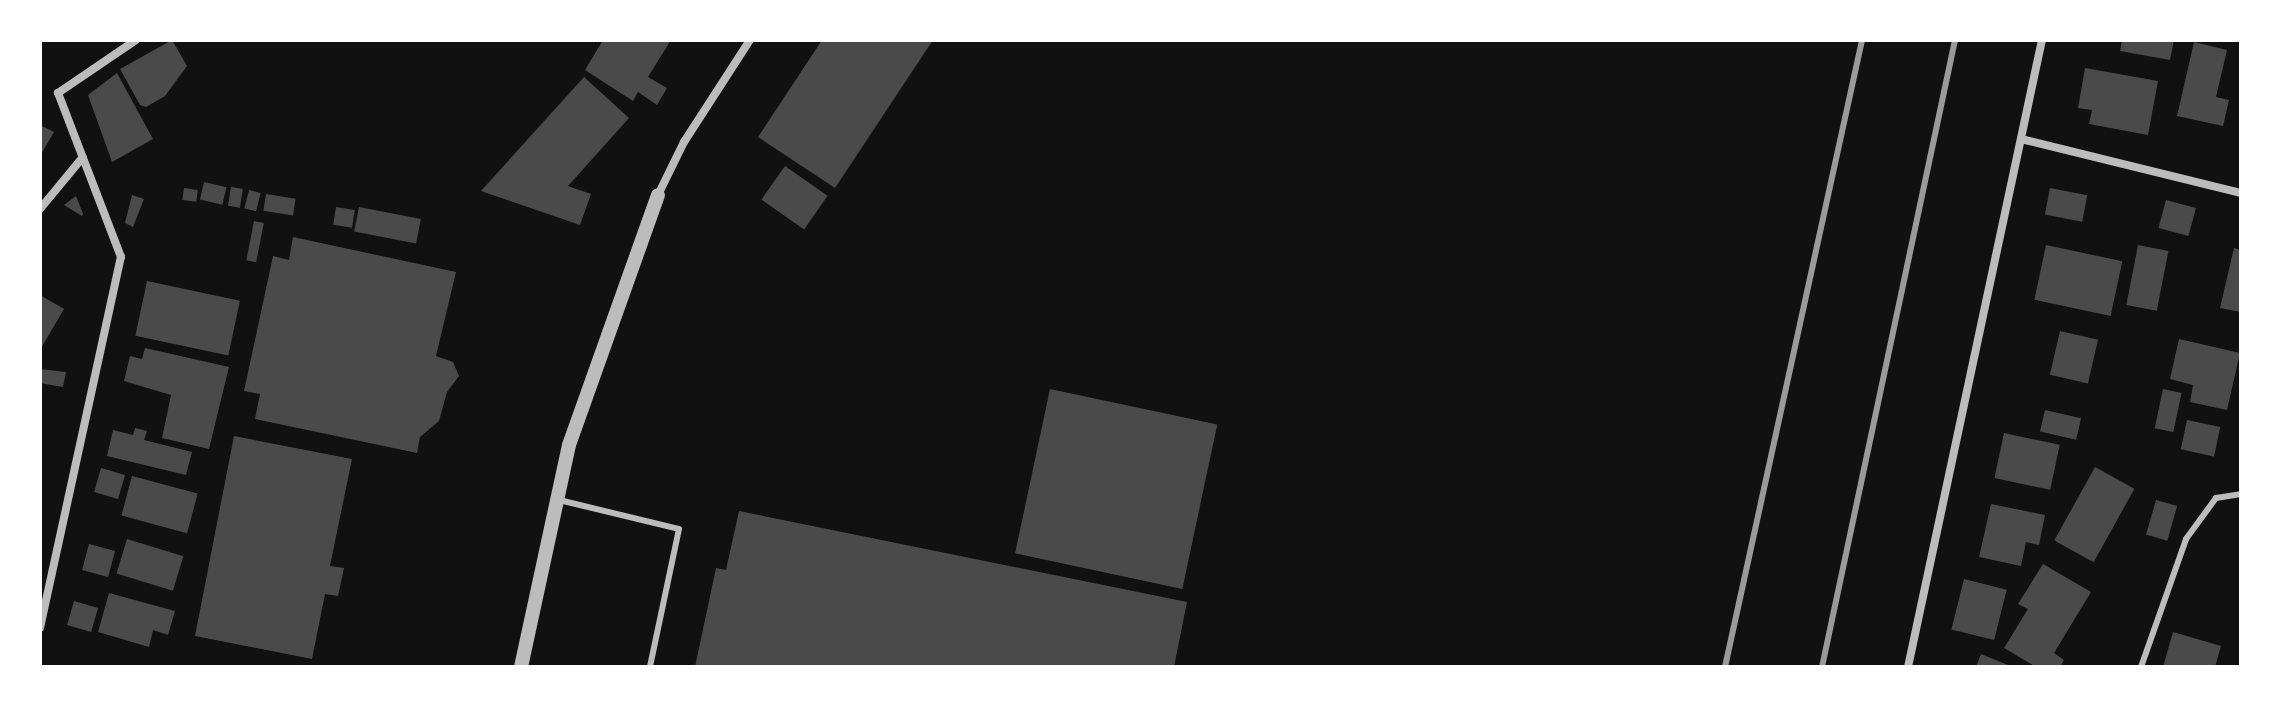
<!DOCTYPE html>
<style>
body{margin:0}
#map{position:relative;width:2281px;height:707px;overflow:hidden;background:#111;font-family:Jost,sans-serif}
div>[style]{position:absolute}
.building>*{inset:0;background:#4a4a4a;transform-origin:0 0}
.service>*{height:6px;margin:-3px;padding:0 3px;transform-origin:3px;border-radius:3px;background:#bcbcbc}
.minor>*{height:8px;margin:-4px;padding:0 4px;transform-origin:4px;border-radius:4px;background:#bcbcbc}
.tertiary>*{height:14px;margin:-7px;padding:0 7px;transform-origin:7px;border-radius:7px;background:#bcbcbc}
.rail>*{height:6px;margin:-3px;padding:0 3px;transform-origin:3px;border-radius:3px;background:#9a9a9a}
span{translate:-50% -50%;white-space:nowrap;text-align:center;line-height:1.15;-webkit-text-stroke:8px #fff;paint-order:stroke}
.frame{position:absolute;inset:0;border:42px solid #fff;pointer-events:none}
</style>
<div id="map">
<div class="building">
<i style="clip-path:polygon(172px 40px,187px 66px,165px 96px,146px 107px,140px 105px,120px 69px)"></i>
<i style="clip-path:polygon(603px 40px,671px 40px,648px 77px,667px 88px,657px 105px,638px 92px,633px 101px,585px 70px)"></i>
<i style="clip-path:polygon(822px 40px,933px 40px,835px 188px,758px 137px)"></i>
<i style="clip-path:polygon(2122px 40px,2174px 40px,2170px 60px,2120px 51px)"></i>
<i style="clip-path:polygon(2194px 42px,2227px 50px,2216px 97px,2229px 100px,2223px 126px,2177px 116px)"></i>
<i style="clip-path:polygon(2085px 68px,2158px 81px,2148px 135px,2089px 124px,2092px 110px,2078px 108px)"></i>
<i style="clip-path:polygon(117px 73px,153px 139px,112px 162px,88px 95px)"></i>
<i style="clip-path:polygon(584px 77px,629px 118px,568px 186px,591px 194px,580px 225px,481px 191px)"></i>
<i style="clip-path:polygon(40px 125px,54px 132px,40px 156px)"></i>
<i style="left:785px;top:166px;width:52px;height:41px;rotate:35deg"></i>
<i style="left:204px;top:182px;width:23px;height:18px;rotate:13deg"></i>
<i style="left:231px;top:187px;width:12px;height:19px;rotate:9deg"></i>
<i style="left:184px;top:188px;width:14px;height:12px;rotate:8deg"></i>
<i style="left:2050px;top:188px;width:38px;height:27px;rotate:11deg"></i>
<i style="left:249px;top:190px;width:12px;height:19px;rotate:14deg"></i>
<i style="left:266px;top:194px;width:30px;height:17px;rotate:9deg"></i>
<i style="clip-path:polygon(132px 195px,144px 199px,133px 227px,125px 223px)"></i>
<i style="clip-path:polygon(76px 196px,83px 214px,82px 216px,64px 205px)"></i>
<i style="left:2166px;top:200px;width:31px;height:29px;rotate:15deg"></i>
<i style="left:336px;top:207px;width:19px;height:18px;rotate:9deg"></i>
<i style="left:359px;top:207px;width:63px;height:25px;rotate:11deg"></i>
<i style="left:254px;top:221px;width:10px;height:40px;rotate:11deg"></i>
<i style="clip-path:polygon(293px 237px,456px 272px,436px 356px,453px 362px,459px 376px,447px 392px,439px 421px,420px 437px,417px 453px,255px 419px,260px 394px,244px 391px,273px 256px,289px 260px)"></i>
<i style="left:2046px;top:245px;width:78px;height:56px;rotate:12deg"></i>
<i style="left:2138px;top:245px;width:31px;height:61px;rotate:11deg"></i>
<i style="clip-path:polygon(2234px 248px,2241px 250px,2241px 312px,2220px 308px)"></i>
<i style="left:147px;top:281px;width:95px;height:56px;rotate:12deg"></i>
<i style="clip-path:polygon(40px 295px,64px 309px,40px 350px)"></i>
<i style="left:2060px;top:331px;width:39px;height:45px;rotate:13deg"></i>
<i style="clip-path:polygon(2179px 339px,2240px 353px,2227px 410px,2190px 402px,2193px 385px,2170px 379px)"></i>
<i style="clip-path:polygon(145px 348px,229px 367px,209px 449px,162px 438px,171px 395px,124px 381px,130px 356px,142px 359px)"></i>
<i style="clip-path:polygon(40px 369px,66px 372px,63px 387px,40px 383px)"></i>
<i style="left:1050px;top:389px;width:171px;height:168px;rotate:12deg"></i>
<i style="left:2163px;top:389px;width:19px;height:40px;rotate:12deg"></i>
<i style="left:2045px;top:410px;width:37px;height:22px;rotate:13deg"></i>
<i style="left:2187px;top:420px;width:34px;height:30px;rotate:12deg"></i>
<i style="clip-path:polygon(135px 428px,147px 431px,144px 440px,192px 452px,186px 475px,107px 456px,113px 430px,133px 435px)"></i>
<i style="left:2004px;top:433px;width:57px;height:46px;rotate:12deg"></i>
<i style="clip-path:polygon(234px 436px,352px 459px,330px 566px,344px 568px,338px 596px,325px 594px,312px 659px,195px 636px)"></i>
<i style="left:2095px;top:467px;width:45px;height:84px;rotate:29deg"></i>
<i style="left:101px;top:468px;width:25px;height:25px;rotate:16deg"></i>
<i style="left:132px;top:476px;width:68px;height:41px;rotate:15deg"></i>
<i style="left:2156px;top:500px;width:22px;height:36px;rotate:16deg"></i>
<i style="clip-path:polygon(1991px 504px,2045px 515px,2039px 545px,2026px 542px,2021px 566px,1979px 557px)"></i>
<i style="clip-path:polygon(739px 511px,1187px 602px,1174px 667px,695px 667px,716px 568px,726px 570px)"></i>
<i style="left:127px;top:539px;width:59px;height:36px;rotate:17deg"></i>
<i style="left:89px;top:544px;width:27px;height:27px;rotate:15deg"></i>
<i style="clip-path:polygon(2043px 564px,2091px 592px,2054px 653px,2064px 660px,2060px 667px,2036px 667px,2004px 648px,2028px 609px,2018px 604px)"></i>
<i style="left:1964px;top:579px;width:44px;height:52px;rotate:14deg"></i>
<i style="clip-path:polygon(109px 593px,175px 611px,168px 635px,153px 630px,149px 647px,98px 632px)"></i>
<i style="left:74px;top:601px;width:25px;height:25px;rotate:16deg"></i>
<i style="clip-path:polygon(2173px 632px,2221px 646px,2215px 667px,2163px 667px)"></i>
<i style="clip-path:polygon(1981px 654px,2013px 667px,1976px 667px)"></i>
</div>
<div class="service">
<i style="left:559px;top:500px;width:123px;rotate:13.6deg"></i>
<i style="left:679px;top:529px;width:141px;rotate:101.9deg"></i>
<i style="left:2141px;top:667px;width:136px;rotate:-70.6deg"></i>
<i style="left:2186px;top:539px;width:51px;rotate:-53.8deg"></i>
<i style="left:2216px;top:498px;width:25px;rotate:-9deg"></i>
</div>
<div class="minor">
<i style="left:2021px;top:139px;width:227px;rotate:13.8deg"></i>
<i style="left:658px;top:195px;width:59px;rotate:-63.9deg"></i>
<i style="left:684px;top:142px;width:121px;rotate:-57.1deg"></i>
<i style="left:40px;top:209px;width:67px;rotate:-50.4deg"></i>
<i style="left:40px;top:628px;width:380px;rotate:-77.7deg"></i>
<i style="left:121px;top:257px;width:176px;rotate:-111deg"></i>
<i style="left:58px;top:93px;width:94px;rotate:-34.2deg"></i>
<i style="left:1908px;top:667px;width:641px;rotate:-77.94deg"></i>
</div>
<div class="tertiary">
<i style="left:521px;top:667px;width:227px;rotate:-77.8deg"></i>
<i style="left:569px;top:445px;width:265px;rotate:-70.4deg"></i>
</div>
<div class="rail">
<i style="left:1725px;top:667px;width:642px;rotate:-77.67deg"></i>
<i style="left:1822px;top:667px;width:641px;rotate:-78.02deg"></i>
</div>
<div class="frame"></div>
</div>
